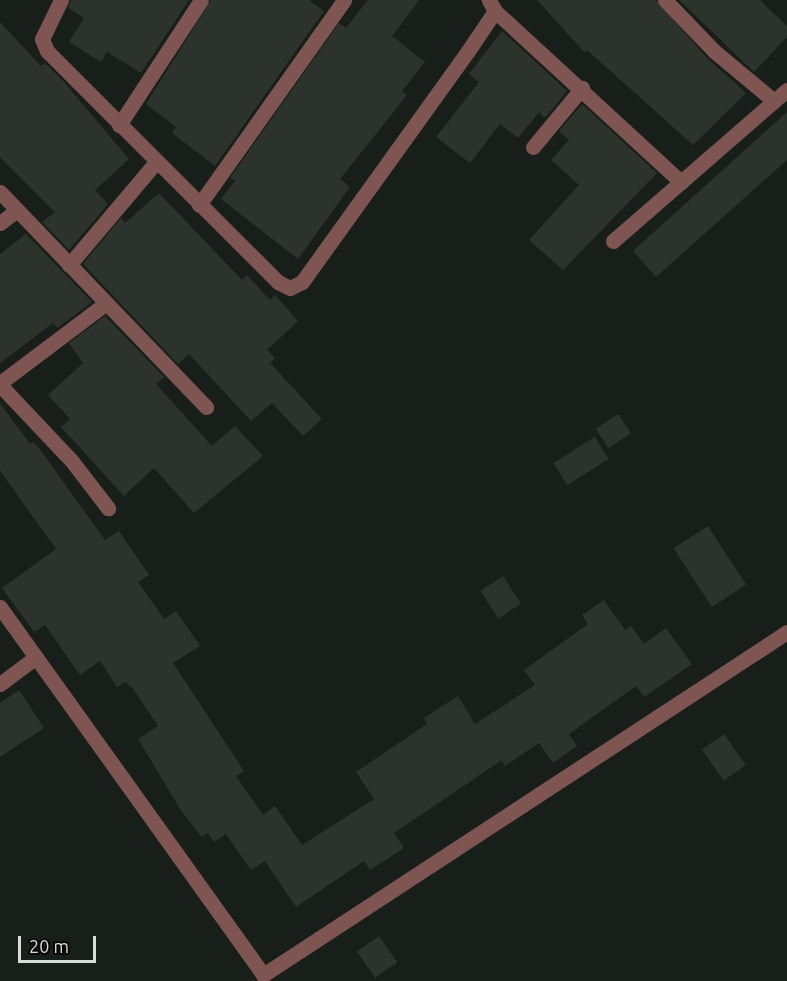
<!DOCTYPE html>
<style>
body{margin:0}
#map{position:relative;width:787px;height:981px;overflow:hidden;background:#181f1a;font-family:Ubuntu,sans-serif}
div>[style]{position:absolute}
.building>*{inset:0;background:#2c332d;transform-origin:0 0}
.minor>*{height:15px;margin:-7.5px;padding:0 7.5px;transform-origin:7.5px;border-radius:7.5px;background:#7e5550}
.tertiary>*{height:15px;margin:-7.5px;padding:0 7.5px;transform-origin:7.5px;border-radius:7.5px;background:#7e5550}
span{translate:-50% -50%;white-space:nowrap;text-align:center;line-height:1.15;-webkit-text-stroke:6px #060806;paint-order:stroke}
.scale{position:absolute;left:18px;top:936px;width:78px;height:27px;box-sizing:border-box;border:3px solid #d7dcd8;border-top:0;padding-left:8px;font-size:18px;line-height:21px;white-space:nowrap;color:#d7dcd8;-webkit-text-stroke:4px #060806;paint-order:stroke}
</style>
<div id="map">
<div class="building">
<i style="clip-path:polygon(71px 0,189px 0,141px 73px,107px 52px,101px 62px,69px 42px,84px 18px,68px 8px)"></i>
<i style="clip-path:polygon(211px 0,309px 0,324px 11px,215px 166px,172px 133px,176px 127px,146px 104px)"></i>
<i style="clip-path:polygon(368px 0,419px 0,392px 36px,425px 62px,402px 91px,407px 95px,340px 179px,350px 187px,298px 259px,221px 199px,235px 181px,230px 178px,339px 23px,346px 28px)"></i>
<i style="clip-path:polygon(537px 0,656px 0,707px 58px,746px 93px,693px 145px,587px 50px,585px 53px)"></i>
<i style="clip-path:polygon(679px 0,760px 0,787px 26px,787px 37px,754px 72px)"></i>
<i style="clip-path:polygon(0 22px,41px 66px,45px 63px,64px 82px,129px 159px,95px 190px,108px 204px,69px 250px,42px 222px,55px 212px,0 157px)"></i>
<i style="clip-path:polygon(502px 31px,567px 91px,545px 118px,539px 112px,518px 138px,500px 124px,470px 163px,436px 137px,479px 82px,469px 74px)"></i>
<i style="clip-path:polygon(582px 104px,657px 173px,563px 270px,529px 240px,579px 185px,551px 160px,569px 140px,559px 131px)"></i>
<i style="clip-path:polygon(787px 112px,787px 160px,656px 277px,633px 251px)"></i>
<i style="clip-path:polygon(159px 193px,242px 280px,247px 275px,270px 300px,275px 295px,298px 321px,267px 350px,275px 358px,270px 363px,322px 419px,303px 436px,272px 403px,251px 421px,189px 354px,178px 364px,83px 264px,121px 218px,125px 223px)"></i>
<i style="clip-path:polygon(26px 234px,92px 302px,57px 328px,53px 323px,0 363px,0 254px)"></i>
<i style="clip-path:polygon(105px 316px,164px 377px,156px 384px,212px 446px,235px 426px,263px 456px,194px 513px,154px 468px,124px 496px,61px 427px,70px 419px,48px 395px,83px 363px,69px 343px)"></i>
<i style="clip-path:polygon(0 403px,30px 444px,33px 442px,39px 448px,105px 540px,119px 531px,149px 575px,138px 582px,164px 619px,176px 611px,200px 646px,173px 663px,244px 771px,236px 776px,263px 815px,275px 806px,302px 845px,374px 799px,356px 772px,427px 724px,424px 718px,458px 696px,475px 724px,535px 685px,524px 670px,588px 624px,582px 615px,604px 600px,625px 630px,631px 626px,644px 644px,666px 628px,692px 664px,644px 697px,636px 686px,569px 734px,577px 746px,553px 763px,539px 743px,505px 766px,502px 760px,394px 833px,404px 848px,370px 870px,364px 861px,296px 907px,265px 861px,251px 870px,226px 834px,214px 842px,208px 833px,202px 837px,182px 812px,138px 739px,158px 726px,133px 689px,126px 682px,117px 687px,100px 661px,80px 675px,45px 625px,34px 632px,2px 588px,56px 549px,0 471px)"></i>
<i style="left:618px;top:414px;width:23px;height:27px;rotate:56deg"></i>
<i style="left:595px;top:437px;width:26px;height:49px;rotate:58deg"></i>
<i style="left:708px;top:526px;width:70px;height:41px;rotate:57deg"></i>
<i style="left:503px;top:576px;width:33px;height:27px;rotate:57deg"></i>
<i style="clip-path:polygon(19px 690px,44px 728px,0 757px,0 703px)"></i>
<i style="left:724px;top:734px;width:38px;height:27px;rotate:55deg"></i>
<i style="left:379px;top:936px;width:32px;height:27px;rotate:55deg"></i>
</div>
<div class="minor">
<i style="left:61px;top:0;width:43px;rotate:116deg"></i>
<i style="left:42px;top:39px;width:13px;rotate:67deg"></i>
<i style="left:47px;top:51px;width:327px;rotate:45deg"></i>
<i style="left:278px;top:282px;width:13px;rotate:27deg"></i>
<i style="left:290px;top:288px;width:13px;rotate:-27deg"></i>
<i style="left:302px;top:282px;width:284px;rotate:-54.3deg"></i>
<i style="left:468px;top:51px;width:48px;rotate:-56deg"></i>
<i style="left:495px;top:11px;width:13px;rotate:-119deg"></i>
<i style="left:665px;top:0;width:71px;rotate:46.1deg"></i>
<i style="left:714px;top:51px;width:78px;rotate:39.8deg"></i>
<i style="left:495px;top:11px;width:253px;rotate:42.6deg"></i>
<i style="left:119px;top:125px;width:149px;rotate:-56.7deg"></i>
<i style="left:533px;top:147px;width:77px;rotate:-50.3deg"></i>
<i style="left:0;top:192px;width:298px;rotate:46.2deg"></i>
<i style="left:199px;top:205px;width:251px;rotate:-54.7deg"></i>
<i style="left:0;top:223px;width:21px;rotate:-37deg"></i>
<i style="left:613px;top:241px;width:230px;rotate:-41deg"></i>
<i style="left:69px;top:265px;width:135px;rotate:-49.8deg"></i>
<i style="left:0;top:383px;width:133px;rotate:-37deg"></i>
<i style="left:0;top:385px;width:103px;rotate:46.6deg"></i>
<i style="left:71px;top:460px;width:61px;rotate:52.4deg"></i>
<i style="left:0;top:684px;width:45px;rotate:-36.9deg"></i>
</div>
<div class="tertiary">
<i style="left:0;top:607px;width:452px;rotate:54.4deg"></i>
<i style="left:263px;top:975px;width:626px;rotate:-33.21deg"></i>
</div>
<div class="scale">20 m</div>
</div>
